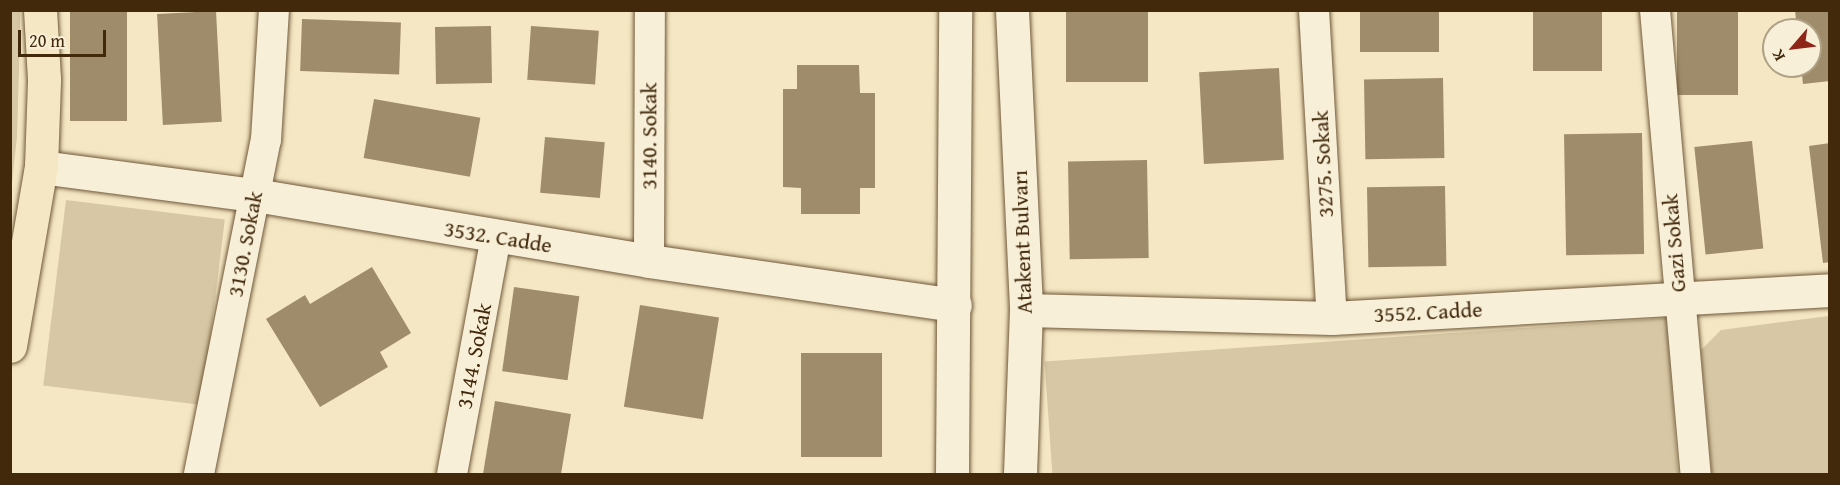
<!DOCTYPE html>
<meta charset="utf-8">
<style>
body{margin:0}
#map{position:relative;width:1840px;height:485px;overflow:hidden;background:#f5e7c3;font-family:"Gentium Book Plus",serif}
div>[style]{position:absolute}
.green>*{inset:0;background:#d7c7a4;transform-origin:0 0}
.building>*{inset:0;background:#9f8c6b;transform-origin:0 0}
.roads{filter:drop-shadow(0 0 2px #6f5839) drop-shadow(0 0 2px #6f5839)}
.street>*{height:30px;margin:-15px;padding:0 15px;transform-origin:15px;border-radius:15px;background:#f8efd8}
.secondary>*{height:33px;margin:-16.5px;padding:0 16.5px;transform-origin:16.5px;border-radius:16.5px;background:#f8efd8}
.primary>*{height:33px;margin:-16.5px;padding:0 16.5px;transform-origin:16.5px;border-radius:16.5px;background:#f5e7c3}
span{translate:-50% -50%;white-space:nowrap;text-align:center;line-height:1.15;-webkit-text-stroke:6px #f8efd8;paint-order:stroke}
.street-label{font-size:22px;color:#42290b}
.frame{position:absolute;inset:0;border:12px solid #42290b;pointer-events:none}
.north{position:absolute;left:1762px;top:18px;width:60px;height:60px;box-sizing:border-box;background:#f8efd8;border:2px solid #afa086;border-radius:50%;rotate:242deg;font-size:16px;font-weight:700;line-height:24px;text-align:center;color:#42290b}
.north::after{content:'';display:block;margin:auto;width:21px;height:27px;background:#8f2418;clip-path:polygon(50% 0,100% 100%,50% 72%,0 100%)}
.scale{position:absolute;left:18px;top:30px;width:88px;height:27px;box-sizing:border-box;border:3px solid #42290b;border-top:0;padding-left:8px;font-size:18px;line-height:21px;white-space:nowrap;color:#42290b;-webkit-text-stroke:4px #f8efd8;paint-order:stroke}
</style>
<div id="map">
<div class="green">
<i style="clip-path:polygon(11px 10px,20px 11px,20px 36px,17px 137px,11px 191px)"></i>
<i style="left:66px;top:200px;width:160px;height:187px;rotate:7deg"></i>
<i style="clip-path:polygon(1829px 316px,1829px 474px,1712px 474px,1701px 350px,1721px 330px)"></i>
<i style="left:1667px;top:318px;width:156px;height:624px;rotate:86deg"></i>
</div>
<div class="building">
<i style="left:70px;top:10px;width:57px;height:111px"></i>
<i style="left:1066px;top:10px;width:82px;height:72px"></i>
<i style="left:1360px;top:10px;width:79px;height:42px"></i>
<i style="left:1533px;top:10px;width:69px;height:61px"></i>
<i style="left:1677px;top:10px;width:61px;height:85px"></i>
<i style="clip-path:polygon(1795px 10px,1830px 10px,1830px 81px,1803px 84px,1801px 66px,1810px 66px,1810px 30px,1797px 30px)"></i>
<i style="left:216px;top:11px;width:111px;height:59px;rotate:87deg"></i>
<i style="left:302px;top:19px;width:99px;height:52px;rotate:2deg"></i>
<i style="left:491px;top:26px;width:57px;height:56px;rotate:89deg"></i>
<i style="left:531px;top:26px;width:68px;height:54px;rotate:4deg"></i>
<i style="clip-path:polygon(797px 65px,859px 65px,860px 93px,875px 93px,875px 188px,860px 188px,860px 214px,801px 214px,801px 188px,783px 187px,783px 89px,797px 89px)"></i>
<i style="left:1279px;top:68px;width:92px;height:80px;rotate:87deg"></i>
<i style="left:1443px;top:78px;width:80px;height:79px;rotate:89deg"></i>
<i style="left:374px;top:99px;width:108px;height:60px;rotate:10deg"></i>
<i style="left:1642px;top:133px;width:121px;height:78px;rotate:89deg"></i>
<i style="left:545px;top:137px;width:60px;height:56px;rotate:5deg"></i>
<i style="left:1752px;top:141px;width:108px;height:58px;rotate:84deg"></i>
<i style="clip-path:polygon(1830px 143px,1830px 262px,1823px 263px,1809px 146px)"></i>
<i style="left:1147px;top:160px;width:98px;height:79px;rotate:89deg"></i>
<i style="left:1445px;top:186px;width:80px;height:78px;rotate:89deg"></i>
<i style="clip-path:polygon(372px 267px,411px 333px,380px 352px,388px 367px,320px 407px,266px 319px,305px 295px,310px 304px)"></i>
<i style="left:514px;top:287px;width:66px;height:85px;rotate:8deg"></i>
<i style="left:640px;top:305px;width:80px;height:103px;rotate:9deg"></i>
<i style="left:801px;top:353px;width:81px;height:104px"></i>
<i style="clip-path:polygon(495px 401px,571px 414px,561px 474px,483px 474px)"></i>
</div>
<div class="roads">
<div class="street">
<i style="left:1314px;top:10px;width:309px;rotate:86.7deg"></i>
<i style="left:1655px;top:10px;width:466px;rotate:85deg"></i>
<i style="left:649px;top:261px;width:251px;rotate:-89.8deg"></i>
<i style="left:199px;top:474px;width:341px;rotate:-78.7deg"></i>
<i style="left:266px;top:140px;width:130px;rotate:-86.5deg"></i>
<i style="left:452px;top:474px;width:241px;rotate:-79.5deg"></i>
</div>
<div class="secondary">
<i style="left:1012px;top:10px;width:300px;rotate:87.3deg"></i>
<i style="left:1026px;top:310px;width:164px;rotate:92.1deg"></i>
<i style="left:41px;top:167px;width:216px;rotate:7.5deg"></i>
<i style="left:255px;top:195px;width:399px;rotate:9.5deg"></i>
<i style="left:649px;top:261px;width:309px;rotate:8.2deg"></i>
<i style="left:1026px;top:310px;width:306px;rotate:1.5deg"></i>
<i style="left:1332px;top:318px;width:499px;rotate:-3.2deg"></i>
<i style="left:952px;top:474px;width:464px;rotate:-89.6deg"></i>
</div>
<div class="primary">
<i style="left:10px;top:346px;width:182px;rotate:-80.2deg"></i>
<i style="left:41px;top:167px;width:88px;rotate:-88deg"></i>
<i style="left:44px;top:79px;width:69px;rotate:-93.3deg"></i>
</div>
</div>
<div class="street-label">
<span style="left:649px;top:136px;rotate:-90deg">3140. Sokak</span>
<span style="left:1323px;top:164px;rotate:-93deg">3275. Sokak</span>
<span style="left:498px;top:237px;rotate:9deg">3532. Cadde</span>
<span style="left:1022px;top:242px;rotate:-92deg">Atakent Bulvarı</span>
<span style="left:1674px;top:243px;rotate:-95deg">Gazi Sokak</span>
<span style="left:245px;top:244px;rotate:-79deg">3130. Sokak</span>
<span style="left:1428px;top:312px;rotate:-3deg">3552. Cadde</span>
<span style="left:474px;top:356px;rotate:-79deg">3144. Sokak</span>
</div>
<div class="frame"></div>
<div class="north">K</div>
<div class="scale">20 m</div>
</div>
